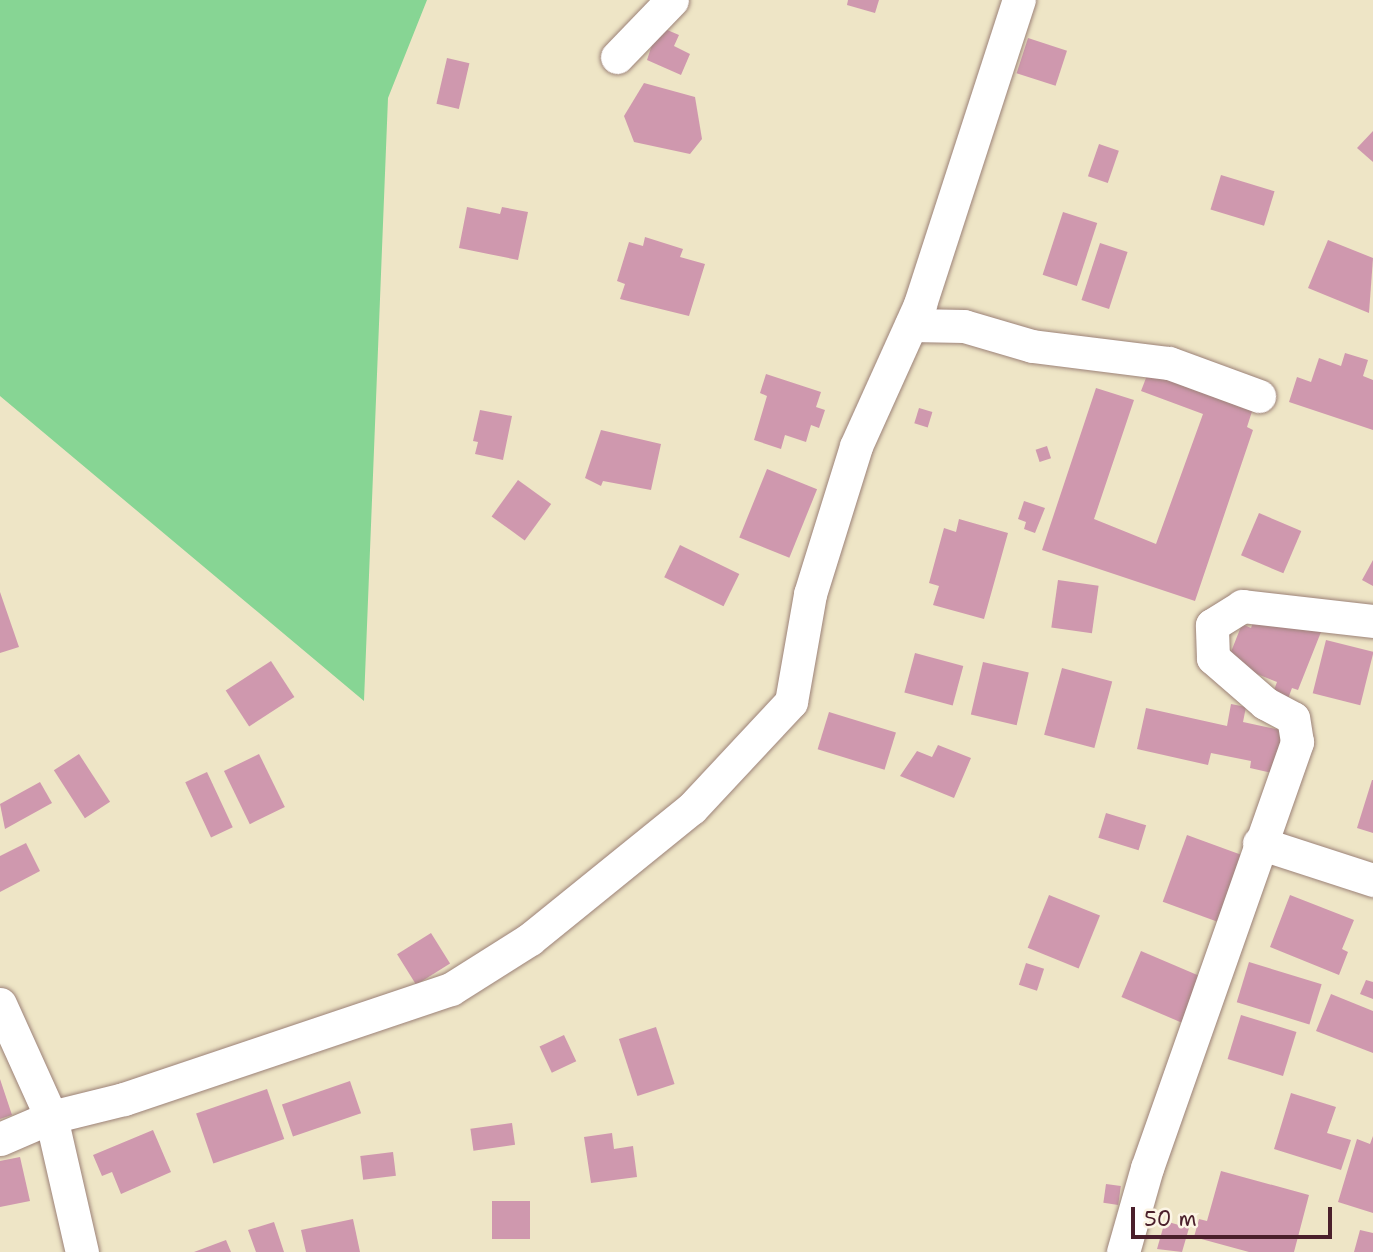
<!DOCTYPE html>
<style>
body{margin:0}
#map{position:relative;width:1373px;height:1252px;overflow:hidden;background:#eee5c6;font-family:"Shantell Sans",sans-serif}
div>[style]{position:absolute}
.green>*{inset:0;background:#87d594}
.building>*{inset:0;background:#cf98ae;transform-origin:0 0}
.roads{filter:drop-shadow(0 0 2px #9c8278) drop-shadow(0 0 2px #9c8278)}
.street>*{height:33px;margin:-16.5px;padding:0 16.5px;transform-origin:16.5px;border-radius:16.5px;background:#fff}
span{translate:-50% -50%;white-space:nowrap;text-align:center;line-height:1.15;-webkit-text-stroke:7px #fcf5e5;paint-order:stroke}
.scale{position:absolute;left:1131px;top:1207px;width:201px;height:32px;box-sizing:border-box;border:4px solid #4a1f2b;border-top:0;padding-left:9px;font-size:21px;line-height:24px;white-space:nowrap;color:#4a1f2b;-webkit-text-stroke:5px #fcf5e5;paint-order:stroke}
</style>
<div id="map">
<div class="green">
<i style="clip-path:polygon(0 0,427px 0,388px 98px,364px 701px,0 396px)"></i>
</div>
<div class="building">
<i style="clip-path:polygon(848px 0,879px 0,875px 13px,847px 5px)"></i>
<i style="clip-path:polygon(658px 26px,679px 35px,674px 46px,690px 54px,681px 75px,647px 60px)"></i>
<i style="left:1028px;top:38px;width:41px;height:37px;rotate:18deg"></i>
<i style="left:447px;top:58px;width:23px;height:47px;rotate:13deg"></i>
<i style="clip-path:polygon(644px 83px,695px 97px,702px 139px,690px 154px,634px 142px,624px 116px)"></i>
<i style="clip-path:polygon(1373px 131px,1373px 162px,1357px 148px)"></i>
<i style="left:1099px;top:144px;width:21px;height:34px;rotate:19deg"></i>
<i style="left:1221px;top:175px;width:56px;height:36px;rotate:17deg"></i>
<i style="clip-path:polygon(467px 207px,500px 214px,502px 207px,528px 212px,518px 260px,459px 248px)"></i>
<i style="left:1063px;top:212px;width:36px;height:66px;rotate:18deg"></i>
<i style="clip-path:polygon(645px 237px,683px 249px,680px 257px,705px 264px,689px 316px,620px 299px,625px 284px,617px 281px,629px 242px,643px 246px)"></i>
<i style="clip-path:polygon(1328px 240px,1373px 258px,1369px 313px,1308px 288px)"></i>
<i style="left:1100px;top:243px;width:29px;height:60px;rotate:18deg"></i>
<i style="clip-path:polygon(1345px 353px,1368px 360px,1363px 376px,1373px 380px,1373px 430px,1289px 402px,1297px 377px,1311px 382px,1319px 358px,1341px 366px)"></i>
<i style="clip-path:polygon(1151px 365px,1255px 402px,1247px 427px,1253px 430px,1195px 601px,1042px 550px,1096px 388px,1134px 400px,1094px 519px,1156px 544px,1203px 414px,1141px 391px)"></i>
<i style="clip-path:polygon(766px 374px,821px 392px,816px 407px,825px 410px,819px 428px,811px 425px,806px 442px,785px 435px,781px 449px,754px 440px,767px 396px,760px 393px)"></i>
<i style="left:919px;top:408px;width:14px;height:16px;rotate:17deg"></i>
<i style="clip-path:polygon(480px 410px,512px 416px,503px 460px,475px 454px,478px 442px,473px 441px)"></i>
<i style="clip-path:polygon(601px 430px,661px 444px,651px 490px,603px 481px,601px 486px,585px 478px)"></i>
<i style="left:1047px;top:446px;width:13px;height:12px;rotate:72deg"></i>
<i style="left:767px;top:469px;width:54px;height:74px;rotate:22deg"></i>
<i style="left:518px;top:480px;width:41px;height:45px;rotate:36deg"></i>
<i style="clip-path:polygon(1024px 501px,1045px 508px,1035px 533px,1024px 529px,1026px 522px,1018px 519px)"></i>
<i style="left:1259px;top:513px;width:46px;height:46px;rotate:23deg"></i>
<i style="clip-path:polygon(959px 519px,1008px 533px,984px 619px,933px 605px,939px 586px,929px 583px,944px 528px,956px 532px)"></i>
<i style="left:680px;top:545px;width:66px;height:36px;rotate:26deg"></i>
<i style="clip-path:polygon(1373px 560px,1373px 586px,1362px 580px)"></i>
<i style="left:1058px;top:580px;width:41px;height:48px;rotate:8deg"></i>
<i style="clip-path:polygon(0 592px,19px 647px,0 653px)"></i>
<i style="clip-path:polygon(1257px 613px,1321px 632px,1298px 690px,1292px 688px,1286px 704px,1271px 698px,1277px 682px,1227px 662px,1242px 624px,1251px 628px)"></i>
<i style="left:1326px;top:640px;width:49px;height:55px;rotate:14deg"></i>
<i style="left:915px;top:653px;width:50px;height:41px;rotate:15deg"></i>
<i style="left:271px;top:661px;width:43px;height:54px;rotate:57deg"></i>
<i style="left:983px;top:662px;width:47px;height:54px;rotate:13deg"></i>
<i style="left:1062px;top:668px;width:52px;height:69px;rotate:15deg"></i>
<i style="clip-path:polygon(1231px 704px,1246px 707px,1243px 722px,1290px 732px,1281px 775px,1250px 768px,1251px 761px,1211px 753px,1208px 765px,1137px 749px,1146px 708px,1227px 726px)"></i>
<i style="left:829px;top:712px;width:70px;height:39px;rotate:17deg"></i>
<i style="clip-path:polygon(938px 745px,971px 758px,954px 798px,900px 776px,917px 751px,932px 757px)"></i>
<i style="left:79px;top:754px;width:57px;height:30px;rotate:57deg"></i>
<i style="left:259px;top:754px;width:59px;height:39px;rotate:64deg"></i>
<i style="left:207px;top:772px;width:61px;height:24px;rotate:65deg"></i>
<i style="clip-path:polygon(1372px 780px,1373px 780px,1373px 833px,1357px 828px)"></i>
<i style="clip-path:polygon(40px 782px,52px 803px,5px 829px,0 804px)"></i>
<i style="left:1106px;top:813px;width:42px;height:26px;rotate:17deg"></i>
<i style="left:1187px;top:835px;width:59px;height:71px;rotate:20deg"></i>
<i style="clip-path:polygon(26px 843px,40px 871px,0 892px,0 856px)"></i>
<i style="left:1049px;top:895px;width:55px;height:57px;rotate:22deg"></i>
<i style="clip-path:polygon(1290px 895px,1354px 920px,1342px 949px,1348px 952px,1339px 975px,1270px 947px)"></i>
<i style="left:431px;top:933px;width:36px;height:40px;rotate:58deg"></i>
<i style="left:1141px;top:951px;width:65px;height:50px;rotate:23deg"></i>
<i style="left:1249px;top:962px;width:76px;height:42px;rotate:17deg"></i>
<i style="left:1026px;top:963px;width:19px;height:23px;rotate:18deg"></i>
<i style="clip-path:polygon(1366px 980px,1373px 982px,1373px 999px,1360px 994px)"></i>
<i style="clip-path:polygon(1331px 994px,1373px 1011px,1373px 1053px,1316px 1031px)"></i>
<i style="left:1241px;top:1015px;width:58px;height:46px;rotate:17deg"></i>
<i style="left:656px;top:1027px;width:60px;height:39px;rotate:72deg"></i>
<i style="left:564px;top:1035px;width:29px;height:27px;rotate:65deg"></i>
<i style="clip-path:polygon(0 1079px,12px 1115px,0 1119px)"></i>
<i style="left:350px;top:1081px;width:34px;height:72px;rotate:71deg"></i>
<i style="left:267px;top:1089px;width:53px;height:75px;rotate:71deg"></i>
<i style="clip-path:polygon(1291px 1093px,1336px 1107px,1327px 1133px,1351px 1140px,1341px 1170px,1274px 1149px)"></i>
<i style="left:512px;top:1123px;width:22px;height:42px;rotate:82deg"></i>
<i style="clip-path:polygon(153px 1130px,171px 1172px,121px 1194px,112px 1172px,102px 1176px,93px 1155px)"></i>
<i style="clip-path:polygon(612px 1133px,614px 1149px,633px 1146px,637px 1177px,591px 1183px,584px 1137px)"></i>
<i style="clip-path:polygon(1373px 1136px,1373px 1213px,1338px 1202px,1357px 1139px,1370px 1144px)"></i>
<i style="left:393px;top:1152px;width:24px;height:33px;rotate:83deg"></i>
<i style="clip-path:polygon(20px 1157px,30px 1201px,0 1207px,0 1161px)"></i>
<i style="clip-path:polygon(1221px 1171px,1309px 1195px,1294px 1252px,1249px 1252px,1194px 1237px,1199px 1219px,1207px 1221px)"></i>
<i style="left:1106px;top:1184px;width:15px;height:19px;rotate:8deg"></i>
<i style="left:492px;top:1201px;width:38px;height:38px"></i>
<i style="clip-path:polygon(353px 1219px,360px 1252px,306px 1252px,301px 1230px)"></i>
<i style="clip-path:polygon(1165px 1221px,1189px 1228px,1182px 1252px,1157px 1249px)"></i>
<i style="clip-path:polygon(274px 1222px,284px 1252px,256px 1252px,248px 1230px)"></i>
<i style="clip-path:polygon(1360px 1230px,1373px 1233px,1373px 1252px,1354px 1252px)"></i>
<i style="clip-path:polygon(226px 1240px,231px 1252px,194px 1252px)"></i>
</div>
<div class="roads">
<div class="street">
<i style="left:617px;top:57px;width:79px;rotate:-46deg"></i>
<i style="left:911px;top:325px;width:53px;rotate:1.1deg"></i>
<i style="left:964px;top:326px;width:71px;rotate:16.4deg"></i>
<i style="left:1032px;top:346px;width:138px;rotate:7.1deg"></i>
<i style="left:1169px;top:363px;width:96px;rotate:20.1deg"></i>
<i style="left:1259px;top:843px;width:120px;rotate:18deg"></i>
<i style="left:0;top:1004px;width:124px;rotate:65.7deg"></i>
<i style="left:51px;top:1117px;width:139px;rotate:77.1deg"></i>
<i style="left:0;top:1139px;width:56px;rotate:-23.3deg"></i>
<i style="left:51px;top:1117px;width:75px;rotate:-13.9deg"></i>
<i style="left:124px;top:1099px;width:345px;rotate:-18.6deg"></i>
<i style="left:451px;top:989px;width:93px;rotate:-32.3deg"></i>
<i style="left:530px;top:939px;width:208px;rotate:-39deg"></i>
<i style="left:692px;top:808px;width:145px;rotate:-47deg"></i>
<i style="left:791px;top:702px;width:110px;rotate:-80deg"></i>
<i style="left:810px;top:594px;width:155px;rotate:-72.7deg"></i>
<i style="left:856px;top:446px;width:156px;rotate:-65.7deg"></i>
<i style="left:920px;top:304px;width:320px;rotate:-72deg"></i>
<i style="left:1123px;top:1252px;width:87px;rotate:-74.1deg"></i>
<i style="left:1147px;top:1168px;width:452px;rotate:-70.6deg"></i>
<i style="left:1297px;top:742px;width:24px;rotate:-99deg"></i>
<i style="left:1293px;top:718px;width:32px;rotate:-152deg"></i>
<i style="left:1265px;top:703px;width:69px;rotate:-139.1deg"></i>
<i style="left:1213px;top:658px;width:33px;rotate:-92deg"></i>
<i style="left:1212px;top:625px;width:36px;rotate:-32deg"></i>
<i style="left:1242px;top:606px;width:132px;rotate:6.5deg"></i>
</div>
</div>
<div class="scale">50 m</div>
</div>
